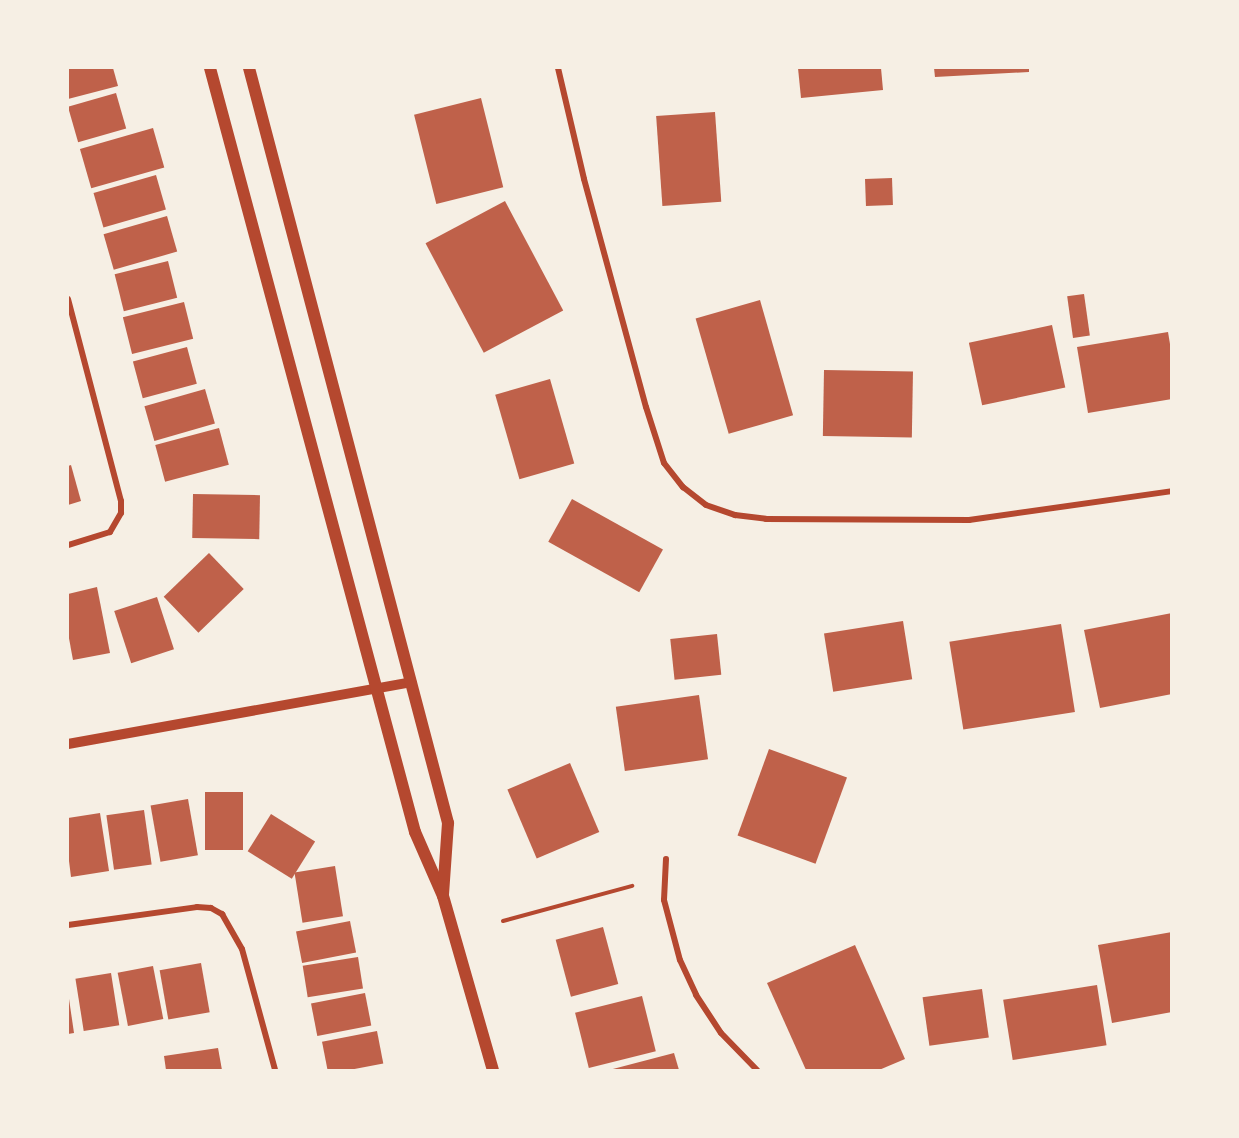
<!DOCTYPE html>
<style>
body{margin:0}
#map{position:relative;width:1239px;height:1138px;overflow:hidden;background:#f6efe4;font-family:Overpass,sans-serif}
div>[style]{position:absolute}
.building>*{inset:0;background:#bf614a;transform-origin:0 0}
.path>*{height:4px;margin:-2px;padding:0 2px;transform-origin:2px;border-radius:2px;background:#b5482f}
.minor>*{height:6px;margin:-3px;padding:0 3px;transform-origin:3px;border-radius:3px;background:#b5482f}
.tertiary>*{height:10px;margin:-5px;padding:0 5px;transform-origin:5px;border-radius:5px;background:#b5482f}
.secondary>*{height:12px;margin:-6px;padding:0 6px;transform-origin:6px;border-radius:6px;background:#b5482f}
span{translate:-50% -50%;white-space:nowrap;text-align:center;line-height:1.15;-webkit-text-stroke:6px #f6efe4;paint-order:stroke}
.frame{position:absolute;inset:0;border:69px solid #f6efe4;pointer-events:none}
</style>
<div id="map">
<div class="building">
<i style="clip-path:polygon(68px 68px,113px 68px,118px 86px,68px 99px)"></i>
<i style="clip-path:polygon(798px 68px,881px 68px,883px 90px,801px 98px)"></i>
<i style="clip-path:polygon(934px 68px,1029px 68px,1029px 72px,935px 77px)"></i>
<i style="left:116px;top:93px;width:37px;height:50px;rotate:74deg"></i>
<i style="left:481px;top:98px;width:92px;height:69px;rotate:76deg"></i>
<i style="left:715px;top:112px;width:90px;height:59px;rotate:86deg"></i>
<i style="left:153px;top:128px;width:41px;height:76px;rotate:74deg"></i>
<i style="left:156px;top:175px;width:36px;height:65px;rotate:74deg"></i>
<i style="left:892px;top:178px;width:27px;height:27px;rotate:88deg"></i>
<i style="left:505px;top:201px;width:124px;height:90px;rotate:62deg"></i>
<i style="left:167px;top:216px;width:37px;height:66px;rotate:74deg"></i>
<i style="left:168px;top:261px;width:38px;height:55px;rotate:76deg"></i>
<i style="left:1084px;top:294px;width:42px;height:17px;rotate:82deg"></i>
<i style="left:760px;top:300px;width:120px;height:67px;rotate:74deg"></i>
<i style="left:184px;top:302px;width:38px;height:63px;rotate:76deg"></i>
<i style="left:1052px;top:325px;width:64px;height:85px;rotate:78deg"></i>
<i style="clip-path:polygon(1168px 332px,1172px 356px,1172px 399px,1088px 413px,1077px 347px)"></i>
<i style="left:187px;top:347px;width:38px;height:56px;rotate:75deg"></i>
<i style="left:824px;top:370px;width:89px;height:66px;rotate:1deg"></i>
<i style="left:550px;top:379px;width:88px;height:57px;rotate:74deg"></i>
<i style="left:205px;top:389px;width:36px;height:63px;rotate:74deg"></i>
<i style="left:219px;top:428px;width:38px;height:66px;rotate:75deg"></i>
<i style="clip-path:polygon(71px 465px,81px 501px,68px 505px,68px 466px)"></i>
<i style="left:193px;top:494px;width:67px;height:44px;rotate:1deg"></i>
<i style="left:572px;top:499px;width:104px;height:49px;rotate:29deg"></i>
<i style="left:209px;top:553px;width:50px;height:63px;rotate:46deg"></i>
<i style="clip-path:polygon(97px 587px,110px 653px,73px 660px,68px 633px,68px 594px)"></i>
<i style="left:157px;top:597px;width:55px;height:45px;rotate:72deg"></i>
<i style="clip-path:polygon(1172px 613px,1172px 694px,1100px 708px,1084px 630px)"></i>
<i style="left:903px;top:621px;width:59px;height:80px;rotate:81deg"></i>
<i style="left:1061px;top:624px;width:89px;height:113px;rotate:81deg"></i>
<i style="left:717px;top:634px;width:41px;height:47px;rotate:84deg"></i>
<i style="left:699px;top:695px;width:65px;height:84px;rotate:82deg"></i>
<i style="left:769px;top:749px;width:83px;height:92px;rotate:20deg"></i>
<i style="left:570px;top:763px;width:75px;height:68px;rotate:67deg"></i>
<i style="left:205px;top:792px;width:38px;height:58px"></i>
<i style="left:188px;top:799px;width:57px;height:38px;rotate:80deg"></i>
<i style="left:144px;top:810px;width:55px;height:38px;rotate:82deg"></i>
<i style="clip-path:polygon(100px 813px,109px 871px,71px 877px,68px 853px,68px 818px)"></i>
<i style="left:271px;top:814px;width:52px;height:44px;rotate:32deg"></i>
<i style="left:335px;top:866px;width:51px;height:41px;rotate:81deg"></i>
<i style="left:350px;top:921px;width:32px;height:55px;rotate:79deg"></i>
<i style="left:603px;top:927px;width:59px;height:49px;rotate:75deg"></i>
<i style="clip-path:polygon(1172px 932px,1172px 1012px,1112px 1023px,1098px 945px)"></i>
<i style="clip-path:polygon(855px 945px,905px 1059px,879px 1070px,806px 1070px,767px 983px)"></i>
<i style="left:358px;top:957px;width:32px;height:56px;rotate:81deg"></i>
<i style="left:201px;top:963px;width:50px;height:42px;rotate:80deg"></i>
<i style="left:153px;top:966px;width:54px;height:36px;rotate:79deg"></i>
<i style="left:111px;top:973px;width:53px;height:36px;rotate:81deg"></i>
<i style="left:1097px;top:985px;width:61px;height:95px;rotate:81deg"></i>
<i style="left:982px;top:989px;width:49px;height:60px;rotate:82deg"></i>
<i style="clip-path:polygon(68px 992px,74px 1033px,68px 1034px)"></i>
<i style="left:365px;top:993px;width:33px;height:55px;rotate:79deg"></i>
<i style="left:642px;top:996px;width:57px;height:69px;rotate:76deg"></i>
<i style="left:377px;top:1031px;width:33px;height:56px;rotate:79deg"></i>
<i style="clip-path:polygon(218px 1048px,222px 1070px,166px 1070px,164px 1056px)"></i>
<i style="clip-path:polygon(674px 1053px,679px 1070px,609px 1070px)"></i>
</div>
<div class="path">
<i style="left:503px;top:921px;width:134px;rotate:-15.2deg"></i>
</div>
<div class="minor">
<i style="left:558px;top:68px;width:114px;rotate:76.8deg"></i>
<i style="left:584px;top:179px;width:236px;rotate:74.8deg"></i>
<i style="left:646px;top:407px;width:59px;rotate:72.2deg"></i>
<i style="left:664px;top:463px;width:31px;rotate:52deg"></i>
<i style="left:683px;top:487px;width:29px;rotate:38deg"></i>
<i style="left:706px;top:505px;width:31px;rotate:19deg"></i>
<i style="left:735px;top:515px;width:31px;rotate:7deg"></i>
<i style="left:766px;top:519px;width:203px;rotate:0.3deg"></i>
<i style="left:969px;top:520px;width:205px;rotate:-8.1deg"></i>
<i style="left:68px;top:299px;width:209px;rotate:75.3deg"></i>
<i style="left:121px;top:501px;width:12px;rotate:90deg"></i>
<i style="left:121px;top:513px;width:22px;rotate:120deg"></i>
<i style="left:110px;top:532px;width:44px;rotate:162.8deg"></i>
<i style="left:666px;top:859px;width:41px;rotate:92.8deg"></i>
<i style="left:664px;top:900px;width:62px;rotate:75.1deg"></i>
<i style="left:680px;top:960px;width:38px;rotate:65deg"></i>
<i style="left:696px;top:995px;width:45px;rotate:56.7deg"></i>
<i style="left:721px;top:1033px;width:52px;rotate:45.8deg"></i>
<i style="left:68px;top:925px;width:130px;rotate:-7.9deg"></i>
<i style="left:197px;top:907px;width:14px;rotate:4deg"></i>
<i style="left:211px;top:908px;width:13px;rotate:29deg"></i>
<i style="left:222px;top:914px;width:40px;rotate:60.3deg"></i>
<i style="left:242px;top:949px;width:125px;rotate:74.7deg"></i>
</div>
<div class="tertiary">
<i style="left:68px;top:744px;width:349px;rotate:-10.2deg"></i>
</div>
<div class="secondary">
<i style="left:210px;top:68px;width:791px;rotate:74.98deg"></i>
<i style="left:415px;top:832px;width:70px;rotate:66.4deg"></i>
<i style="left:443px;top:896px;width:181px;rotate:74deg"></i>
<i style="left:249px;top:68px;width:781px;rotate:75.23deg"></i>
<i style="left:448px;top:823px;width:72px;rotate:94deg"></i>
</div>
<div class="frame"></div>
</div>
